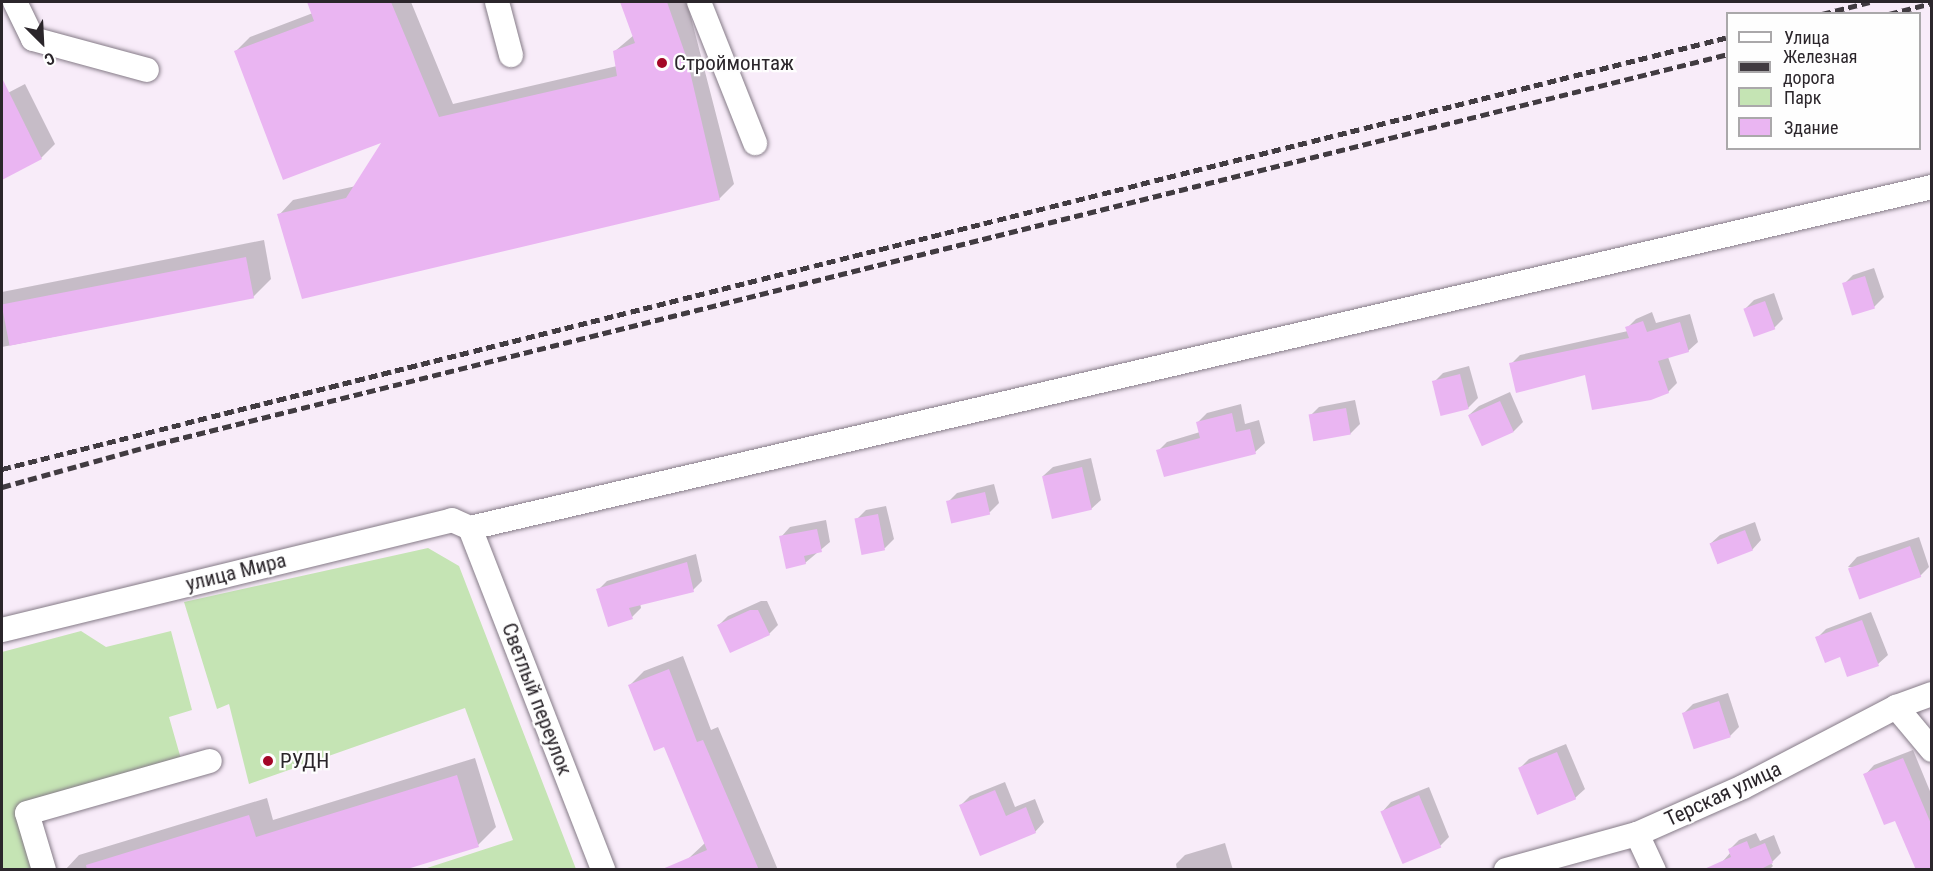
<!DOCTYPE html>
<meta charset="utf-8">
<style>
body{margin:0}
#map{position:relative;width:1933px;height:871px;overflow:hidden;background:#f8ecf9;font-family:"Roboto Condensed",sans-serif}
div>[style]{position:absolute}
.green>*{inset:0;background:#c5e4b4}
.shadow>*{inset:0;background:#0003}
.building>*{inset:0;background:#eab5f2;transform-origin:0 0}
.roads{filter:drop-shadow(0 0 2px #857b87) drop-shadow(0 0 2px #857b87)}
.minor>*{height:24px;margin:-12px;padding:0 12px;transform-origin:12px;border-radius:12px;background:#fff}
.rail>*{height:4.5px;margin-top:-2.25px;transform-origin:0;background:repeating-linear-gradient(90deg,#413b41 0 9px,transparent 0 13.5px)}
.dots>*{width:16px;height:16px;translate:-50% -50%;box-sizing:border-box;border:3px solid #fefefe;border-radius:50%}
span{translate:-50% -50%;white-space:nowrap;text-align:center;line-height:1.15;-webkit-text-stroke:4.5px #fefefe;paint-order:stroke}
.poi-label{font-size:21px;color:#2b262b}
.left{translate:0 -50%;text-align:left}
.street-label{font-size:21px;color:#2b262b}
.frame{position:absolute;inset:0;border:3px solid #2b262b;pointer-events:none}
.legend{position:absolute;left:1726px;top:12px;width:195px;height:138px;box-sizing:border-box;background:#fefefe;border:2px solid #aaa8aa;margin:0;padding:8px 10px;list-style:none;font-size:18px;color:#2b262b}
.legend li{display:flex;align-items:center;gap:12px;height:30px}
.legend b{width:30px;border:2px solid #aaa8aa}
.north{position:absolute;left:12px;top:12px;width:60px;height:60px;-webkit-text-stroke:4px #fefefe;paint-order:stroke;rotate:156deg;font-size:16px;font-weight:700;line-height:24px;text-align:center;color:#2b262b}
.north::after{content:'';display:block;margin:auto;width:21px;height:27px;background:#2b262b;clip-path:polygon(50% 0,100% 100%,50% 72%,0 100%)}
</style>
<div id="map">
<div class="green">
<i style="clip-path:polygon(428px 548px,459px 566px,576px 869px,424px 869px,513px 840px,465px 708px,249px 784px,229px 704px,217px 709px,184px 602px)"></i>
<i style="clip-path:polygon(81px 631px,106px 647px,171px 631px,192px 710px,169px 717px,181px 759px,17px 808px,35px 869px,2px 870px,2px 652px)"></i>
</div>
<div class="shadow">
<i style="clip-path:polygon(308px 2px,411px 2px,453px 104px,617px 66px,615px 51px,634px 35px,622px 2px,687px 2px,734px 184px,719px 199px,279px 215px,293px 200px,356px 186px,385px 140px,236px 51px,250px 37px,313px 13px)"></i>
<i style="clip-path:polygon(25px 84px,55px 144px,41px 158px,2px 178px,2px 96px)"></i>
<i style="clip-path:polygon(264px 240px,271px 279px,253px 297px,2px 347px,2px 292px)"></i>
<i style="clip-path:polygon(1874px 268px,1884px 297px,1874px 307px,1844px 284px,1853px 275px)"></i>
<i style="clip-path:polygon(1774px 293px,1783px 319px,1774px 328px,1745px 309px,1754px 300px)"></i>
<i style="clip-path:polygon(1652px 312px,1656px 323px,1690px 314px,1698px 342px,1688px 351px,1668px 357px,1677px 383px,1668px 392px,1586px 373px,1511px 364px,1520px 355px,1628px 331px,1627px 328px,1636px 319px)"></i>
<i style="clip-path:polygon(1469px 366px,1478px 398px,1468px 408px,1434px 382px,1443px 373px)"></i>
<i style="clip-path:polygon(1510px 392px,1523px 422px,1514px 431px,1482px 445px,1469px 415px,1479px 406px)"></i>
<i style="clip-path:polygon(1355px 400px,1360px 424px,1350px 434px,1310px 416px,1319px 407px)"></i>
<i style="clip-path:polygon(1241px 404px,1245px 424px,1259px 420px,1265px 443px,1255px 452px,1158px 451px,1167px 442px,1200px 432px,1198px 422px,1207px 413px)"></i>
<i style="clip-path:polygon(1091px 458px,1101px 500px,1091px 509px,1043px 476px,1053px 467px)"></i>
<i style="clip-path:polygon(994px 484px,999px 503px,990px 512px,953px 521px,948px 502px,957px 493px)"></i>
<i style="clip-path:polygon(886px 506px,894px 539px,885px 548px,864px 553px,857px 519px,866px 510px)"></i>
<i style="clip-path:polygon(826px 520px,830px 542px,805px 563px,781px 537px,790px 527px)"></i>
<i style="clip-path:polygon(1755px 522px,1761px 540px,1752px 550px,1710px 544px,1720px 535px)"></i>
<i style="clip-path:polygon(1919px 537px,1929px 567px,1920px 576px,1848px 567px,1857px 557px)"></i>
<i style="clip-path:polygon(696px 554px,702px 581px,693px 590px,640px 603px,641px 608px,632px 617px,598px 590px,607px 581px)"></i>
<i style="clip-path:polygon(761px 601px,767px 601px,778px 625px,769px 634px,719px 625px,728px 616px)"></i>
<i style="clip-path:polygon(1871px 612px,1888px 655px,1878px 664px,1848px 676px,1841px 655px,1817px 638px,1826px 629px)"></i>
<i style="clip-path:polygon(683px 656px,711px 730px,718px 727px,778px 870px,693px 870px,689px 858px,705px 843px,664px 745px,630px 685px,644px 671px)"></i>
<i style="clip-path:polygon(1728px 693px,1739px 727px,1730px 736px,1684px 713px,1693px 704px)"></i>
<i style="clip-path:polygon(1566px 744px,1585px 789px,1575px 798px,1520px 768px,1529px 759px)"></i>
<i style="clip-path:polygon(1913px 750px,1932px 796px,1932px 870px,1865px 775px,1874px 765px)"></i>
<i style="clip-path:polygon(475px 758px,496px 827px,478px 845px,399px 870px,65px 870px,79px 855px,267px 798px,273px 820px)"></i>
<i style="clip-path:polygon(1005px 782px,1015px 807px,1035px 799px,1044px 822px,1035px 832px,961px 805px,970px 796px)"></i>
<i style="clip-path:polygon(1429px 787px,1449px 837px,1440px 846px,1382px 812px,1391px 802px)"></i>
<i style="clip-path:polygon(1756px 833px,1760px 841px,1774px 835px,1781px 853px,1771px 863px,1773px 866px,1769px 870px,1726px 870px,1723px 861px,1731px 852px,1730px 849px,1739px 840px)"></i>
<i style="clip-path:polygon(1225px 843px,1233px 870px,1177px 870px,1176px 864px,1185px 855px)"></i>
</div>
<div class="building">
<i style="clip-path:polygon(307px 2px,391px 2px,439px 117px,617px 76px,613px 51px,635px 43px,620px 2px,667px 2px,687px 59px,720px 200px,302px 299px,277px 214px,346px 198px,381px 143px,283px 180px,234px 51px,314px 21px)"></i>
<i style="clip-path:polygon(2px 78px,42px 159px,2px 180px)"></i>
<i style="left:246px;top:257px;width:42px;height:249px;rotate:79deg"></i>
<i style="left:1865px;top:276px;width:34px;height:24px;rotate:73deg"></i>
<i style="left:1765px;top:301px;width:30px;height:23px;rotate:70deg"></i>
<i style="clip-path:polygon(1643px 321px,1647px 332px,1680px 322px,1689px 352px,1658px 361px,1669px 393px,1651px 400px,1592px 410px,1585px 375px,1516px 393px,1509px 363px,1629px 338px,1625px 327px)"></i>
<i style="left:1460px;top:374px;width:36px;height:29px;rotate:76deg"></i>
<i style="left:1500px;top:401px;width:34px;height:35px;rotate:66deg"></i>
<i style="left:1346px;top:408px;width:27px;height:38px;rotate:80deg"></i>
<i style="clip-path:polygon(1232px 413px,1236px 432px,1250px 429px,1256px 454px,1164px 477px,1156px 450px,1200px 438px,1196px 422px)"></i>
<i style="left:1082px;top:467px;width:44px;height:41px;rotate:77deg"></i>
<i style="left:985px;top:492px;width:23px;height:40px;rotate:77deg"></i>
<i style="left:878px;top:514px;width:37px;height:24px;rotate:79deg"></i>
<i style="clip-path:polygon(817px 529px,822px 552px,804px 556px,806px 564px,786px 569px,779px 536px)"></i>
<i style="left:1745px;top:530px;width:22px;height:38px;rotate:69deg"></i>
<i style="left:1910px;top:546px;width:33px;height:66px;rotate:70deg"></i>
<i style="clip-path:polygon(687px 562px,694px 592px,629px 608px,633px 619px,608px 627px,596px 589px)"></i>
<i style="clip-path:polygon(750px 610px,758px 610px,770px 635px,730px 653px,717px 625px)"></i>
<i style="clip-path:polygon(1862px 620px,1879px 666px,1847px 677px,1840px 657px,1825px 663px,1815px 637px)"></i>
<i style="clip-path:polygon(669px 669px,697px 742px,703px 740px,759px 870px,660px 870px,707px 850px,664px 747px,654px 751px,628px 685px)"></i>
<i style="left:1719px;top:701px;width:38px;height:39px;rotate:72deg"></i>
<i style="left:1557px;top:752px;width:51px;height:42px;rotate:68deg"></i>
<i style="clip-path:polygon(1903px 758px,1932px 826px,1932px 870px,1916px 870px,1895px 821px,1884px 825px,1863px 774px)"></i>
<i style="clip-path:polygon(457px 775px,479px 847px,404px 870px,87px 870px,86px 865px,249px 815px,256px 837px)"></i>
<i style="clip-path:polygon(995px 790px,1006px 816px,1026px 807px,1036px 833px,980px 856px,959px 805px)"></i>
<i style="left:1419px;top:795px;width:57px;height:42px;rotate:67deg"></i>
<i style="clip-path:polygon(1747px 841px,1750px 849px,1765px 843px,1773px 863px,1759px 870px,1702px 870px,1731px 857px,1728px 849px)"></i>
</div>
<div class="roads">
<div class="minor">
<i style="left:15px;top:2px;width:41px;rotate:64.1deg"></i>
<i style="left:33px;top:39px;width:118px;rotate:15.2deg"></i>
<i style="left:497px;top:2px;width:55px;rotate:75.2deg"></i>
<i style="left:699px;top:2px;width:152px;rotate:68.3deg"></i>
<i style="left:470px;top:528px;width:1501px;rotate:-13.13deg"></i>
<i style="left:470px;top:528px;width:367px;rotate:68.7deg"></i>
<i style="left:2px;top:630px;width:463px;rotate:-13.7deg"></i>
<i style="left:452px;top:520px;width:20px;rotate:24deg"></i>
<i style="left:1896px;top:707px;width:56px;rotate:50.1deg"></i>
<i style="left:1637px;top:834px;width:40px;rotate:65deg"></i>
<i style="left:44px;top:870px;width:59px;rotate:-106.6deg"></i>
<i style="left:27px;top:813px;width:190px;rotate:-15.9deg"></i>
<i style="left:1506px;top:870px;width:136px;rotate:-15.4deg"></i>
<i style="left:1637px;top:834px;width:116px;rotate:-23.9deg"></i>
<i style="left:1743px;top:787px;width:173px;rotate:-27.6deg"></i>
<i style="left:1896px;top:707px;width:38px;rotate:-20deg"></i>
</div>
</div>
<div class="rail">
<i style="left:1822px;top:14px;width:49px;rotate:-14deg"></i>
<i style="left:1889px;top:14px;width:44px;rotate:-14.3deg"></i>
<i style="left:2px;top:469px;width:1779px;rotate:-14.05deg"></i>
<i style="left:2px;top:487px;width:161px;rotate:-15.5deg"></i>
<i style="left:157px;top:444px;width:1619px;rotate:-13.94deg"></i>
</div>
<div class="dots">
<i style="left:662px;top:63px;background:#a40727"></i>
<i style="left:268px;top:761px;background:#a40727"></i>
</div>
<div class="poi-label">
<span class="left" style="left:674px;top:63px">Строймонтаж</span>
<span class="left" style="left:280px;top:761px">РУДН</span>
</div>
<div class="street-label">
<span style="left:236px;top:572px;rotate:-14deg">улица Мира</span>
<span style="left:537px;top:699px;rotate:69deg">Светлый переулок</span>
<span style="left:1723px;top:794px;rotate:-25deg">Терская улица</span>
</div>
<div class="frame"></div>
<ul class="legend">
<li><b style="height:8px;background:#fff"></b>Улица</li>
<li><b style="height:8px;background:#413b41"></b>Железная дорога</li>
<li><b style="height:16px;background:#c5e4b4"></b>Парк</li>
<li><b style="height:16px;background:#eab5f2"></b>Здание</li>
</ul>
<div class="north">С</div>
</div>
